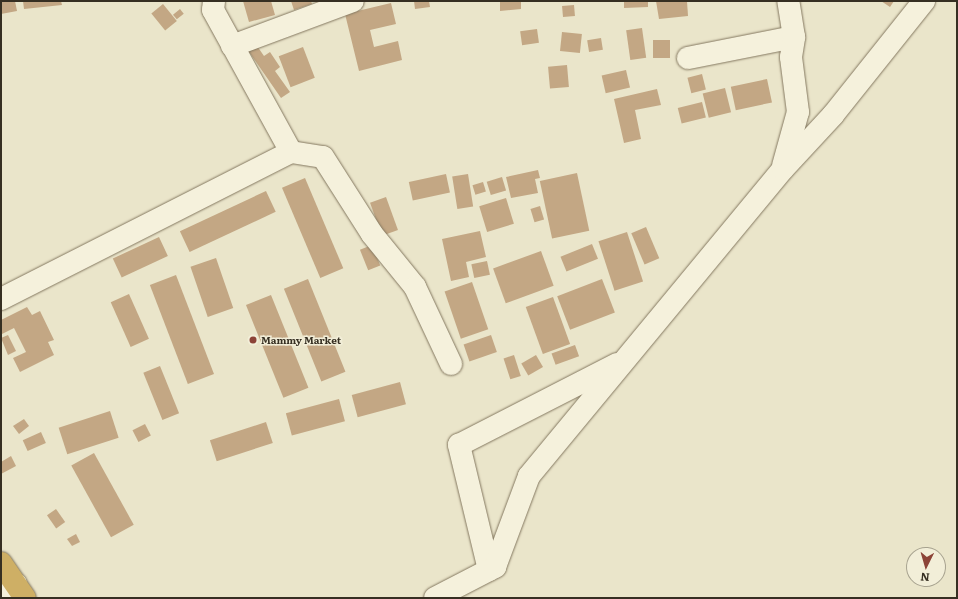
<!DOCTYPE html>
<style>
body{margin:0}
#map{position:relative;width:958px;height:599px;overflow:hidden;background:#eae5ca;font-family:Literata,serif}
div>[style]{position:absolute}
.building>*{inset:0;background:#c3a784;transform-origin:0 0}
.roads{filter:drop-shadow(0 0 1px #847860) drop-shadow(0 0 1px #847860)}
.minor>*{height:22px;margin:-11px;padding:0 11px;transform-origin:11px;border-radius:11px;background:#f5f1dc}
.highway>*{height:22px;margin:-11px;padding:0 11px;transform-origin:11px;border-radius:11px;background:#ceaf65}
.dots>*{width:11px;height:11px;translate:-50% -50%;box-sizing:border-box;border:2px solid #f2eed8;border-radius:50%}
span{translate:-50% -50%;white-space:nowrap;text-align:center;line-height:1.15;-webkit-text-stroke:3px #f2eed8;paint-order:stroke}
.poi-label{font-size:10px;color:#362f22;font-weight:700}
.left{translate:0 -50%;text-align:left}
.frame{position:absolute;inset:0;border:2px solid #362f22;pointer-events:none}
.north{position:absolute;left:906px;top:547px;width:40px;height:40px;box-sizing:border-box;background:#f2eed8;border:1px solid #a7a28f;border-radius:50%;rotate:185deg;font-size:11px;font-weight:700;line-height:16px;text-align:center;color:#362f22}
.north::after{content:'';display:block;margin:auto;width:14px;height:18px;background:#8c4337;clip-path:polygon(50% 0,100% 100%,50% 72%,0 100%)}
</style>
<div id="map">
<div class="building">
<i style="clip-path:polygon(1px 1px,15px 1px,17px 11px,1px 14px)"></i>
<i style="clip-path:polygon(23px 1px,61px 1px,62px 5px,24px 9px)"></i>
<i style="clip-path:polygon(243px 1px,271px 1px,275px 15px,249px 22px)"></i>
<i style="clip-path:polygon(291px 1px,311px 1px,312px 4px,294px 10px)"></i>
<i style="clip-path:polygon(414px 1px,429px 1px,430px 7px,415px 9px)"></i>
<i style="clip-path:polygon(500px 1px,521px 1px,521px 9px,500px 11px)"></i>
<i style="clip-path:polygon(624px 1px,648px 1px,648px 7px,624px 8px)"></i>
<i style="clip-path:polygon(656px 1px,687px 1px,688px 16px,659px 19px)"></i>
<i style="clip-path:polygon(881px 1px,894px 1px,890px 7px)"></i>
<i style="clip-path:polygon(391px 3px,396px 24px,370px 30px,374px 47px,398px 41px,402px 60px,359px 71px,345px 14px)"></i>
<i style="left:163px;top:4px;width:22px;height:15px;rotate:51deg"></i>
<i style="left:574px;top:5px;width:11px;height:12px;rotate:85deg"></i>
<i style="left:180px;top:9px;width:6px;height:9px;rotate:51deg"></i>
<i style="left:642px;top:28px;width:30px;height:16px;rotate:82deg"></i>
<i style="left:537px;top:29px;width:14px;height:17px;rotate:82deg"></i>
<i style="left:562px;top:32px;width:20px;height:19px;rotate:6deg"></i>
<i style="left:601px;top:38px;width:12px;height:14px;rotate:81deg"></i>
<i style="left:653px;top:40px;width:17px;height:18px"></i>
<i style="clip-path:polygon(255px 43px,264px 56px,270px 52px,280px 67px,275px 71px,290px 92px,281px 98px,247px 49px)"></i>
<i style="left:303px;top:47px;width:33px;height:26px;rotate:69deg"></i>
<i style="left:567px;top:65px;width:22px;height:19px;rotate:85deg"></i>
<i style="left:626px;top:70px;width:18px;height:25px;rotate:77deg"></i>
<i style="left:702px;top:74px;width:16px;height:15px;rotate:76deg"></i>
<i style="left:767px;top:79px;width:24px;height:37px;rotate:78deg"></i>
<i style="left:725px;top:88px;width:25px;height:23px;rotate:76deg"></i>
<i style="clip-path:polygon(657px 89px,661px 105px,635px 110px,641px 139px,624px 143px,614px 99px)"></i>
<i style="left:702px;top:102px;width:16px;height:25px;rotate:76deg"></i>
<i style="clip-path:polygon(538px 170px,540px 178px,535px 179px,538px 193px,511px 198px,506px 177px)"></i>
<i style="left:577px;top:173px;width:59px;height:38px;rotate:78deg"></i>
<i style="left:446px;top:174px;width:19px;height:38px;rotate:78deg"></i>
<i style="left:468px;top:174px;width:33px;height:16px;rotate:81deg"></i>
<i style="left:502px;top:177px;width:14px;height:16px;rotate:73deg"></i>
<i style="left:305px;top:178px;width:98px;height:25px;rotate:67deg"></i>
<i style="left:483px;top:182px;width:10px;height:11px;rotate:73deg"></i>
<i style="left:266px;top:191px;width:23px;height:95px;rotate:65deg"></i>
<i style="left:386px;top:197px;width:35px;height:17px;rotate:70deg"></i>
<i style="left:506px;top:198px;width:27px;height:28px;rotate:73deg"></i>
<i style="left:540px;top:206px;width:14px;height:10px;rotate:73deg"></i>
<i style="left:646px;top:227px;width:34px;height:16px;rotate:67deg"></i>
<i style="clip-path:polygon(480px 231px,486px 257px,466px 262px,469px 277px,451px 281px,442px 239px)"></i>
<i style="left:627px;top:232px;width:52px;height:30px;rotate:72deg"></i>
<i style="left:159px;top:237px;width:21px;height:51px;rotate:65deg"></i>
<i style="left:592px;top:244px;width:16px;height:34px;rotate:68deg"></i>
<i style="left:372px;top:245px;width:22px;height:13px;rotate:68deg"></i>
<i style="left:541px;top:251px;width:37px;height:51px;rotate:70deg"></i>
<i style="left:216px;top:258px;width:53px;height:27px;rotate:71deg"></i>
<i style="left:487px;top:261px;width:14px;height:16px;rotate:78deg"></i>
<i style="left:176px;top:275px;width:106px;height:28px;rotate:69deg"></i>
<i style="left:308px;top:279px;width:100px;height:26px;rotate:68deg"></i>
<i style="left:602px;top:279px;width:36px;height:48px;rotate:69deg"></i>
<i style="left:472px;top:282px;width:50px;height:29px;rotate:71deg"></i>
<i style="left:129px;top:294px;width:49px;height:20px;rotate:66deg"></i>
<i style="left:271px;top:295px;width:100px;height:27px;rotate:68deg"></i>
<i style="left:553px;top:297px;width:50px;height:29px;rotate:70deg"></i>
<i style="clip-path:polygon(27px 307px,32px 315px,40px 311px,54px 340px,48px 342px,54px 355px,20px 372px,13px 358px,26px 352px,14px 328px,2px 334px,1px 320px)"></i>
<i style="clip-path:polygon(8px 335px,16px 351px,8px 355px,1px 338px)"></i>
<i style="left:491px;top:335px;width:18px;height:29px;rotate:71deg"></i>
<i style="left:575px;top:345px;width:12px;height:25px;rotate:70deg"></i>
<i style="left:514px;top:355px;width:22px;height:11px;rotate:72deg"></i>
<i style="left:536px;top:355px;width:14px;height:17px;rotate:60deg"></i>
<i style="left:160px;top:366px;width:51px;height:18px;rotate:68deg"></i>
<i style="left:400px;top:382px;width:23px;height:50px;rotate:75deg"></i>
<i style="left:339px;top:399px;width:23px;height:55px;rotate:75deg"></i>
<i style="left:110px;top:411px;width:28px;height:54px;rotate:72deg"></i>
<i style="clip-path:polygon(24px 419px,29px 426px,19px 434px,13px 426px)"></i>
<i style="left:266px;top:422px;width:22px;height:59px;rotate:72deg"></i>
<i style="left:145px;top:424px;width:13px;height:14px;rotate:63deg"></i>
<i style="left:41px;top:432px;width:12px;height:20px;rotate:66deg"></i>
<i style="left:94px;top:453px;width:82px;height:26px;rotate:61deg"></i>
<i style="clip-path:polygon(11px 456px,16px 466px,1px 474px,1px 462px)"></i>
<i style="left:56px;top:509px;width:16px;height:11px;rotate:55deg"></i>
<i style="clip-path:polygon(76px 534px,80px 542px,72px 546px,67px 539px)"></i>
</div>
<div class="roads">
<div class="minor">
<i style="left:214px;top:1px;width:9px;rotate:96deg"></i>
<i style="left:213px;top:10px;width:162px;rotate:61.2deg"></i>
<i style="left:291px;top:152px;width:32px;rotate:9deg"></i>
<i style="left:323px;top:157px;width:91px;rotate:57.5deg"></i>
<i style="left:372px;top:234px;width:68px;rotate:50.9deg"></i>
<i style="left:415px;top:287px;width:85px;rotate:64.9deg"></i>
<i style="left:232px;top:46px;width:129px;rotate:-20.4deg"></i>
<i style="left:688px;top:58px;width:108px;rotate:-11.2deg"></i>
<i style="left:783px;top:166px;width:56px;rotate:-74.5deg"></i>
<i style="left:798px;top:112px;width:55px;rotate:-97.3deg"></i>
<i style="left:791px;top:57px;width:20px;rotate:-81deg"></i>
<i style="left:794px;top:37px;width:36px;rotate:-99deg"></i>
<i style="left:1px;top:299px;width:325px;rotate:-26.9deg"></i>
<i style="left:489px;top:570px;width:129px;rotate:-103.5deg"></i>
<i style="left:459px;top:445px;width:178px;rotate:-27.1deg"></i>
<i style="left:1px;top:592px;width:17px;rotate:-28deg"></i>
<i style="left:435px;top:598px;width:68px;rotate:-27.3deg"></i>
<i style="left:495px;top:567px;width:97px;rotate:-69.5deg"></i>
<i style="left:529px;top:476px;width:398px;rotate:-50.4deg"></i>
<i style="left:783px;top:169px;width:74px;rotate:-47.2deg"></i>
<i style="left:833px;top:115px;width:146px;rotate:-51.4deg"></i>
</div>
<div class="highway">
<i style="left:1px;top:563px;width:42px;rotate:55.6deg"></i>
</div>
</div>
<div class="dots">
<i style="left:253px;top:340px;background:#8c4337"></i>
</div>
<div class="poi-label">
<span class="left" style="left:261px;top:340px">Mammy Market</span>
</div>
<div class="frame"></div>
<div class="north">N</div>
</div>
